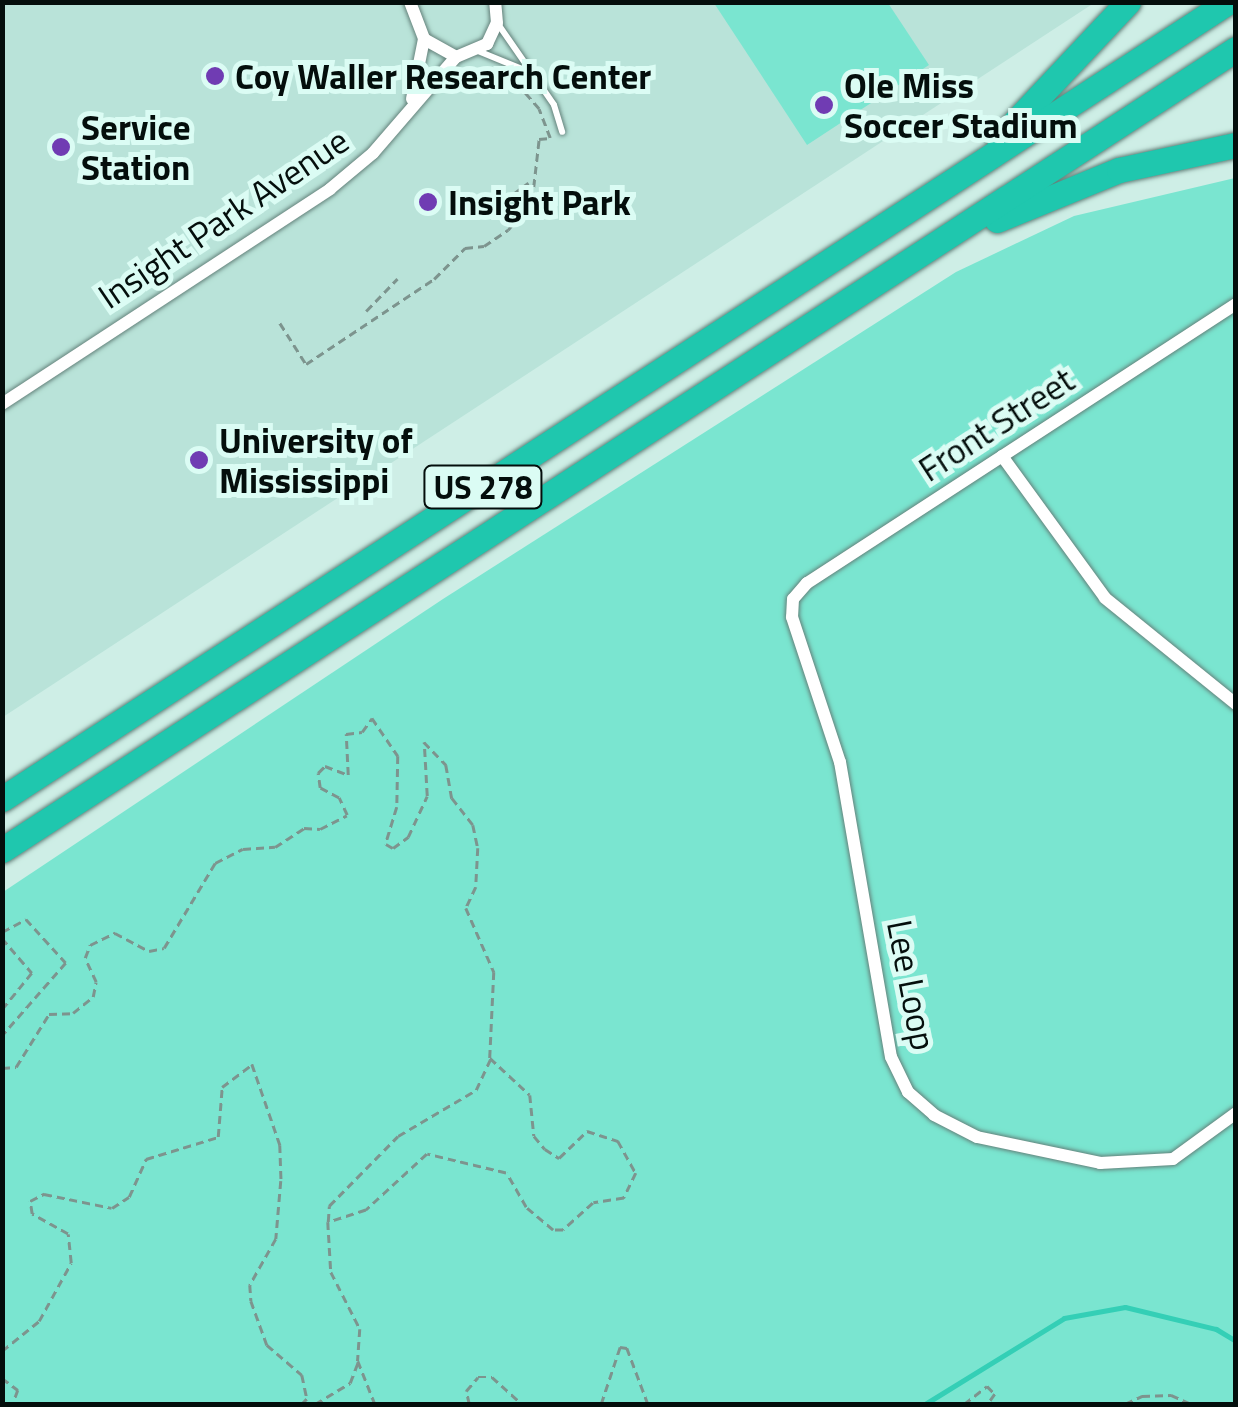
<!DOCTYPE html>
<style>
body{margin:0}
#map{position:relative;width:1238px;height:1407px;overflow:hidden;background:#ceeee6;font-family:"Titillium Web",sans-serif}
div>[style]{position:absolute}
.built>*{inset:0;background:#b9e3d9}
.green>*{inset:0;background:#7ae5d0}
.stream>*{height:5px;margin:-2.5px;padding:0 2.5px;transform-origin:2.5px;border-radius:2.5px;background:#34cfb6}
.path>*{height:2.5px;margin-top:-1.25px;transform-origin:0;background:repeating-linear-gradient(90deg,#7d948e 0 8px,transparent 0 13px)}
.roads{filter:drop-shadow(0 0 2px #64827b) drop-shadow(0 0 2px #64827b)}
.service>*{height:6px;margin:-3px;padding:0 3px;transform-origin:3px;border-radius:3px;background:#fff}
.minor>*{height:12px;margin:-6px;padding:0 6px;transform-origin:6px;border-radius:6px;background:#fff}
.motorway>*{height:25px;margin:-12.5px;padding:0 12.5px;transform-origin:12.5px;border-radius:12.5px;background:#1fc7ae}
.dots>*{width:28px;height:28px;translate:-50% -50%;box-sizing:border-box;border:5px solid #dbfcf4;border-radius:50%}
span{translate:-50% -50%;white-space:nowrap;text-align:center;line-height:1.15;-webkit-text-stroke:10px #dbfcf4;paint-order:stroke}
.shield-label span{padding:2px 8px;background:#dbfcf4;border:2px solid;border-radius:8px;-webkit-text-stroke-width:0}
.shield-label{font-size:32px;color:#040e0c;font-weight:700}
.poi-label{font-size:35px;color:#040e0c;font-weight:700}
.left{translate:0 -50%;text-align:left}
.street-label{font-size:35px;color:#040e0c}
.frame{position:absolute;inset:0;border:5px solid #040e0c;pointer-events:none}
</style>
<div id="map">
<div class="built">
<i style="clip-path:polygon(3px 3px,1094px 3px,3px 717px)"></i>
</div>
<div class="green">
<i style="clip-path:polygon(714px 3px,888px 3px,929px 65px,807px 145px)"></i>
<i style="clip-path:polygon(1235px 178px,1235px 1404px,3px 1404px,3px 892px,443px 599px,956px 272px,1074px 216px)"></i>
</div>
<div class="stream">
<i style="left:925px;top:1404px;width:163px;rotate:-31.7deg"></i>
<i style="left:1064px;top:1318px;width:62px;rotate:-10.2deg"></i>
<i style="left:1125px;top:1307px;width:94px;rotate:13.6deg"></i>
<i style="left:1216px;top:1329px;width:23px;rotate:31deg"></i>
</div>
<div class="path">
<i style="left:493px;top:209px;width:44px;rotate:-36.6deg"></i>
<i style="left:366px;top:311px;width:45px;rotate:-45.9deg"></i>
<i style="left:280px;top:323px;width:49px;rotate:57.6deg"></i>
<i style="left:306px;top:364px;width:154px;rotate:-33.6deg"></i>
<i style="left:434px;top:279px;width:44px;rotate:-45deg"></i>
<i style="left:465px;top:248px;width:19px;rotate:-6deg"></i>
<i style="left:484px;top:246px;width:29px;rotate:-34deg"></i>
<i style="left:508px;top:230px;width:38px;rotate:-51deg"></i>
<i style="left:532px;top:200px;width:61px;rotate:-83.5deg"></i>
<i style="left:539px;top:139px;width:11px;rotate:-5deg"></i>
<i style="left:550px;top:138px;width:31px;rotate:-111deg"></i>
<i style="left:539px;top:109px;width:32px;rotate:-131deg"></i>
<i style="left:2px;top:932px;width:27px;rotate:-28deg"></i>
<i style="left:26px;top:919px;width:59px;rotate:47.7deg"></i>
<i style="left:66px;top:963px;width:97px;rotate:131.2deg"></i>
<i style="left:2px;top:938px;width:46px;rotate:49.4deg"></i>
<i style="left:32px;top:973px;width:48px;rotate:129deg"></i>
<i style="left:2px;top:1068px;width:14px;rotate:-4deg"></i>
<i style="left:16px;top:1067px;width:62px;rotate:-58.1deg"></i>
<i style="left:49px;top:1014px;width:24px;rotate:-2deg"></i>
<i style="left:73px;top:1013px;width:26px;rotate:-39deg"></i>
<i style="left:93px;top:997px;width:15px;rotate:-79deg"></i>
<i style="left:96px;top:982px;width:26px;rotate:-115deg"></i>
<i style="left:85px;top:958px;width:14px;rotate:-69deg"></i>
<i style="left:90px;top:945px;width:28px;rotate:-26deg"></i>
<i style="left:115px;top:933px;width:38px;rotate:28deg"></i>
<i style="left:149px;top:951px;width:15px;rotate:-11deg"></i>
<i style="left:164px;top:948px;width:99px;rotate:-59deg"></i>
<i style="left:215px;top:863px;width:31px;rotate:-27deg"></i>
<i style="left:243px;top:849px;width:32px;rotate:-4deg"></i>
<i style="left:275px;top:847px;width:35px;rotate:-33deg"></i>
<i style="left:304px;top:828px;width:16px;rotate:4deg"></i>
<i style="left:320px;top:829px;width:30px;rotate:-27deg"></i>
<i style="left:347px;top:815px;width:19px;rotate:-115deg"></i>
<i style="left:339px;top:798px;width:21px;rotate:-152deg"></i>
<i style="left:320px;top:788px;width:15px;rotate:-98deg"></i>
<i style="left:318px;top:773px;width:10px;rotate:-45deg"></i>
<i style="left:325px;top:766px;width:25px;rotate:21deg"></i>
<i style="left:348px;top:775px;width:41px;rotate:-92.8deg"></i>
<i style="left:346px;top:734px;width:16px;rotate:-7deg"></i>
<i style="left:362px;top:732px;width:17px;rotate:-54deg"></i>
<i style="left:372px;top:718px;width:46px;rotate:55.6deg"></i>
<i style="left:398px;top:756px;width:51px;rotate:91.1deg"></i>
<i style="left:397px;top:807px;width:39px;rotate:107deg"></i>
<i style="left:386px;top:844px;width:8px;rotate:30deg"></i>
<i style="left:393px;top:848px;width:19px;rotate:-36deg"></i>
<i style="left:408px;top:837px;width:45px;rotate:-65.1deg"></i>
<i style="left:427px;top:796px;width:54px;rotate:-93.2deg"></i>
<i style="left:424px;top:742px;width:32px;rotate:46deg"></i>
<i style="left:446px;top:765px;width:34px;rotate:80deg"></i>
<i style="left:452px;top:798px;width:34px;rotate:52deg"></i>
<i style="left:473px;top:825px;width:24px;rotate:78deg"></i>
<i style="left:478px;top:848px;width:39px;rotate:93deg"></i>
<i style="left:476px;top:887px;width:23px;rotate:115deg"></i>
<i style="left:466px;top:908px;width:70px;rotate:66.4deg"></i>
<i style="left:494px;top:972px;width:86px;rotate:92.7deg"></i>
<i style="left:490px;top:1058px;width:54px;rotate:42.8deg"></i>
<i style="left:530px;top:1095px;width:41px;rotate:84.4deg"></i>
<i style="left:534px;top:1136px;width:17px;rotate:50deg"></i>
<i style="left:545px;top:1149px;width:17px;rotate:33deg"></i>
<i style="left:559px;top:1158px;width:39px;rotate:-44deg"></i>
<i style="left:587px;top:1131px;width:33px;rotate:18deg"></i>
<i style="left:618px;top:1141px;width:37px;rotate:61deg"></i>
<i style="left:636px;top:1173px;width:28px;rotate:116deg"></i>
<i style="left:624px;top:1198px;width:31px;rotate:171deg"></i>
<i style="left:593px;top:1203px;width:40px;rotate:138deg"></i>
<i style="left:563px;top:1230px;width:10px;rotate:180deg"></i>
<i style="left:553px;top:1230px;width:35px;rotate:-140deg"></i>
<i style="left:526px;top:1207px;width:39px;rotate:-120deg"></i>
<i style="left:506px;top:1173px;width:81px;rotate:-166.5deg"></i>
<i style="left:427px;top:1154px;width:83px;rotate:137.4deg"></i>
<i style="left:366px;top:1210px;width:40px;rotate:162deg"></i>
<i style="left:328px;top:1222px;width:50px;rotate:86.6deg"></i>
<i style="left:331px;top:1272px;width:64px;rotate:63deg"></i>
<i style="left:360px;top:1329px;width:32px;rotate:94deg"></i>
<i style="left:358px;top:1361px;width:46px;rotate:68.4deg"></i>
<i style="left:328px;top:1222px;width:16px;rotate:-86deg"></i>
<i style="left:329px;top:1206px;width:98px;rotate:-45.4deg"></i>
<i style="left:398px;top:1136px;width:91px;rotate:-30.5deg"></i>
<i style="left:476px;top:1090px;width:33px;rotate:-65deg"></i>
<i style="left:2px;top:1351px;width:48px;rotate:-39deg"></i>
<i style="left:39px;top:1321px;width:66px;rotate:-61.1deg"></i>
<i style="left:71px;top:1263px;width:29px;rotate:-96deg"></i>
<i style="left:68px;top:1234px;width:41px;rotate:-150.9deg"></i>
<i style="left:32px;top:1214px;width:13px;rotate:-99deg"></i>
<i style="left:30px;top:1201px;width:16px;rotate:-27deg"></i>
<i style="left:44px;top:1194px;width:69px;rotate:11.6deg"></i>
<i style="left:112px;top:1208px;width:20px;rotate:-33deg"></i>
<i style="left:129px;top:1197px;width:42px;rotate:-65.9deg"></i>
<i style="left:146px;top:1159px;width:75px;rotate:-17deg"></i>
<i style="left:218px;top:1137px;width:50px;rotate:-85.4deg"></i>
<i style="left:222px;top:1087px;width:38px;rotate:-37deg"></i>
<i style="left:252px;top:1064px;width:86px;rotate:70.9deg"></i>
<i style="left:280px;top:1145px;width:36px;rotate:88deg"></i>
<i style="left:281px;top:1181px;width:58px;rotate:94.9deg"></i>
<i style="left:276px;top:1239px;width:53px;rotate:119.5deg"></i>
<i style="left:250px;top:1285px;width:16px;rotate:86deg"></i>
<i style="left:251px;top:1301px;width:47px;rotate:70deg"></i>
<i style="left:267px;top:1345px;width:46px;rotate:40.6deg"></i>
<i style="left:302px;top:1375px;width:25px;rotate:78deg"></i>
<i style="left:307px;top:1399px;width:7px;rotate:135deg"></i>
<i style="left:2px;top:1378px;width:20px;rotate:37deg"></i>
<i style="left:18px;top:1390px;width:15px;rotate:110deg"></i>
<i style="left:315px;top:1404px;width:41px;rotate:-31deg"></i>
<i style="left:350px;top:1383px;width:22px;rotate:-69deg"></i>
<i style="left:469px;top:1404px;width:13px;rotate:-103deg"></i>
<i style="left:466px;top:1391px;width:18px;rotate:-49deg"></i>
<i style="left:478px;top:1377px;width:14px"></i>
<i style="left:492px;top:1377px;width:40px;rotate:42deg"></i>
<i style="left:601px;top:1404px;width:60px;rotate:-71.6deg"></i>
<i style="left:620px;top:1347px;width:7px;rotate:8deg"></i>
<i style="left:627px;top:1348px;width:60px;rotate:69.4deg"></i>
<i style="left:964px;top:1404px;width:29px;rotate:-38deg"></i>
<i style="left:987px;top:1386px;width:11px;rotate:45deg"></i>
<i style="left:995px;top:1394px;width:12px;rotate:125deg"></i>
<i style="left:1073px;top:1404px;width:31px"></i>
<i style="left:1125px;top:1404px;width:19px;rotate:-25deg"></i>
<i style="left:1142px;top:1396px;width:29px;rotate:-2deg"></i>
<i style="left:1171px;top:1395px;width:22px;rotate:24deg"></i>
</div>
<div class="roads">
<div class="service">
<i style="left:498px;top:24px;width:98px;rotate:55.3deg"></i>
<i style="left:554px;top:105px;width:28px;rotate:73deg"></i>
<i style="left:478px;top:51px;width:61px;rotate:22.3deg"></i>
</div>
<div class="minor">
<i style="left:410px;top:2px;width:40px;rotate:69deg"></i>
<i style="left:424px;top:39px;width:37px;rotate:29deg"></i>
<i style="left:456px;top:57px;width:34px;rotate:-23deg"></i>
<i style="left:487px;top:44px;width:23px;rotate:-65deg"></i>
<i style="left:497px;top:23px;width:21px;rotate:-95deg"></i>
<i style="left:412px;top:99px;width:61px;rotate:-78.7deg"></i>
<i style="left:1236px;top:304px;width:512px;rotate:146.96deg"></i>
<i style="left:807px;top:583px;width:21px;rotate:131deg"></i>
<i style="left:793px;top:599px;width:18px;rotate:93deg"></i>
<i style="left:792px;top:617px;width:153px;rotate:71.7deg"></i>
<i style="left:840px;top:762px;width:299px;rotate:80.2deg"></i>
<i style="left:891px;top:1057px;width:39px;rotate:64deg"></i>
<i style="left:908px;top:1092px;width:35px;rotate:41deg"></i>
<i style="left:934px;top:1115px;width:48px;rotate:27.1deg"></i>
<i style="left:977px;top:1137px;width:126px;rotate:11.9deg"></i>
<i style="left:1100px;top:1163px;width:73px;rotate:-3.1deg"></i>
<i style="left:1173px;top:1159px;width:78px;rotate:-36.1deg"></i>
<i style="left:2px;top:404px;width:392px;rotate:-33.2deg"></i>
<i style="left:330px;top:189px;width:56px;rotate:-39.9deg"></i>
<i style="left:373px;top:153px;width:127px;rotate:-49.2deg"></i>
<i style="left:1002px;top:456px;width:175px;rotate:54deg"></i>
<i style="left:1105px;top:598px;width:169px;rotate:39deg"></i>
</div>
<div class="motorway">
<i style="left:999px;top:139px;width:188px;rotate:-46.7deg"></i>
<i style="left:997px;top:220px;width:132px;rotate:-22.3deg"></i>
<i style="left:1119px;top:170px;width:120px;rotate:-12.1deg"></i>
<i style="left:2px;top:799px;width:1462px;rotate:-33.03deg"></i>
<i style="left:2px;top:850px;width:1471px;rotate:-32.99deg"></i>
</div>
</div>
<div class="dots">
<i style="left:215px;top:76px;background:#703cb3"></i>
<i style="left:824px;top:105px;background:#703cb3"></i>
<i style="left:61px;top:147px;background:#703cb3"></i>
<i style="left:428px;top:202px;background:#703cb3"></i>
<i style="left:199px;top:460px;background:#703cb3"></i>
</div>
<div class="shield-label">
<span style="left:483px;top:487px">US 278</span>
</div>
<div class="poi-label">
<span class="left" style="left:235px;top:76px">Coy Waller Research Center</span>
<span class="left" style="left:844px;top:105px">Ole Miss<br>Soccer Stadium</span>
<span class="left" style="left:81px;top:147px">Service<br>Station</span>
<span class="left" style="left:448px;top:202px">Insight Park</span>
<span class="left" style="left:219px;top:460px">University of<br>Mississippi</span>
</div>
<div class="street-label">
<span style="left:223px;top:218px;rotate:-34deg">Insight Park Avenue</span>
<span style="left:996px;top:424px;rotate:-33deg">Front Street</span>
<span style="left:912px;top:985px;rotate:79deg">Lee Loop</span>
</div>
<div class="frame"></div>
</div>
